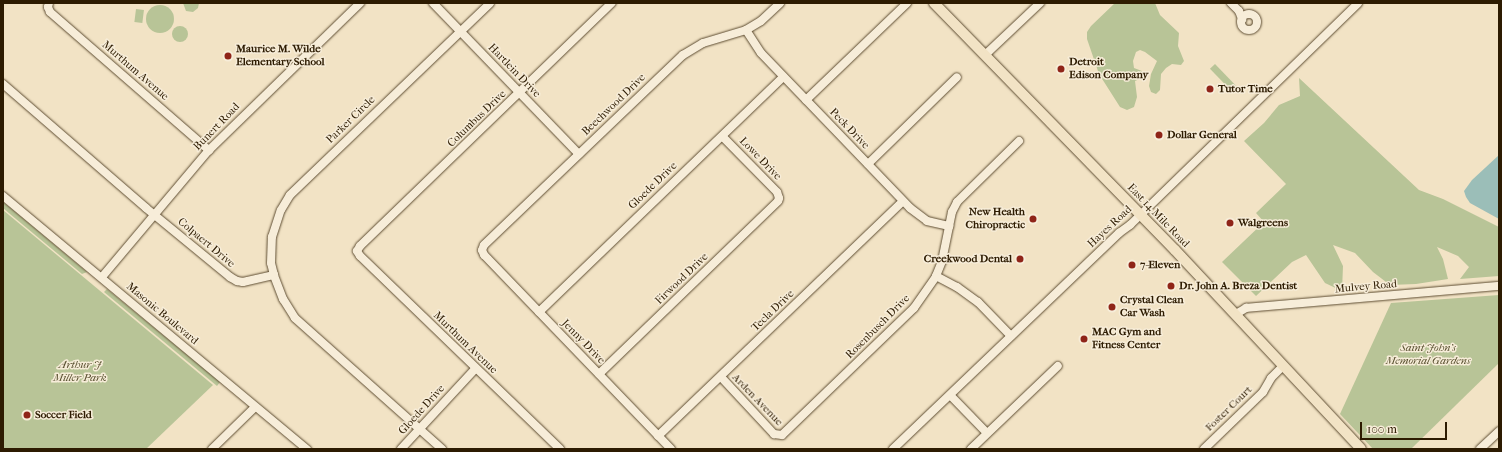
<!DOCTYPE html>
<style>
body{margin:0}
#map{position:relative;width:1502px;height:452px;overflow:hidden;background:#f2e3c5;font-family:"IM FELL French Canon",serif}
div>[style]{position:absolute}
.green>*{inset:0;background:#b8c497;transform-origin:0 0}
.round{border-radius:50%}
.water>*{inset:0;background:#9bbeb8}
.roads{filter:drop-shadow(0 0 1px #5e4d32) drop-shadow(0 0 1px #5e4d32)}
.minor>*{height:8px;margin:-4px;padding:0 4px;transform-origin:4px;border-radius:4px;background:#f7edd9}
.minor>.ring{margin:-4px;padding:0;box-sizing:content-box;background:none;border:8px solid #f7edd9;border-radius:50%}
.major>*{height:10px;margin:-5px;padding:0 5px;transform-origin:5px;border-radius:5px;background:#f2e3c5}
.dots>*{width:11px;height:11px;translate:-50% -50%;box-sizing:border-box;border:2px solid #f7edd9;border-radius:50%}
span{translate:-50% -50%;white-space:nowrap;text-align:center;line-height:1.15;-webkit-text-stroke:3px #f7edd9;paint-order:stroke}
.poi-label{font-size:11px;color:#2d1b01;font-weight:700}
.left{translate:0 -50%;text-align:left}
.right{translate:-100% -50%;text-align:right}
.street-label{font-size:11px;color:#2d1b01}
.park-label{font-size:11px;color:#574e2e;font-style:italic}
.frame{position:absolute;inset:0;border:4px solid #2d1b01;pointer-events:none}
.scale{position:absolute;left:1360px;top:422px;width:87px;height:18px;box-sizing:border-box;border:2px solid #2d1b01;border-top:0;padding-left:5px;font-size:12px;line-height:14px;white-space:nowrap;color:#2d1b01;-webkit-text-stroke:3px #f7edd9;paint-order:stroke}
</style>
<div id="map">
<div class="green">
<i style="clip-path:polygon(183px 3px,199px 3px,198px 8px,193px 12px,186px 11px)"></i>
<i style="clip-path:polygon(1115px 3px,1155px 3px,1160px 15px,1179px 33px,1178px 46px,1184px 61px,1181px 65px,1172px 64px,1166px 68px,1161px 74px,1160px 90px,1156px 94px,1151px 92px,1149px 86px,1151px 74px,1157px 61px,1145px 52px,1140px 50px,1136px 52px,1133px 61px,1134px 68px,1142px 71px,1144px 77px,1135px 81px,1137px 97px,1134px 107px,1127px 110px,1120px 107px,1099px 74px,1087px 39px,1087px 32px,1091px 26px)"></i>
<i class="round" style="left:146px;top:5px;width:28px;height:28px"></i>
<i style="left:136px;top:9px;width:8px;height:13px;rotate:7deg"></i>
<i class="round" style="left:172px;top:26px;width:16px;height:16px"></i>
<i style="left:1215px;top:64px;width:33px;height:7px;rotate:46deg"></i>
<i style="clip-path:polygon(1299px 78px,1419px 190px,1443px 199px,1499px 227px,1499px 276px,1460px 279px,1469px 267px,1458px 256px,1437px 247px,1443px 259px,1448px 279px,1416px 284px,1390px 285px,1373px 272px,1355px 253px,1333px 245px,1343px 266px,1342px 291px,1325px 283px,1306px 255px,1292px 262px,1256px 296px,1222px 262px,1264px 222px,1256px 213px,1286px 184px,1244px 141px,1264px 123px,1279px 105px,1300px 96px)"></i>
<i style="clip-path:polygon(3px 202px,13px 210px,87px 272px,82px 274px,10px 214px,3px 208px)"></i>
<i style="clip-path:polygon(3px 210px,213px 385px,146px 449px,3px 449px)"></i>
<i style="clip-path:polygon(107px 289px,220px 382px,217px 386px,104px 292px)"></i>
<i style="clip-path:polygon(1499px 295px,1499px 363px,1411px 449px,1373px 449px,1340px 414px,1391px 303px)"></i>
</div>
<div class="water">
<i style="clip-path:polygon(1499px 155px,1499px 219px,1470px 203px,1466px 197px,1464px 191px,1472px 180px)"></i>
</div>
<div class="roads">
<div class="minor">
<i style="left:49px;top:3px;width:4px;rotate:104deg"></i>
<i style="left:48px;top:7px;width:5px;rotate:68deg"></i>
<i style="left:50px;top:12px;width:211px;rotate:41deg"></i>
<i style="left:433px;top:3px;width:210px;rotate:46deg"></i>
<i style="left:1231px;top:3px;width:11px;rotate:45deg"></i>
<i style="left:1239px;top:11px;width:9px;rotate:69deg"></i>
<i class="ring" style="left:1241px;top:14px;width:8px;height:8px"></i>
<i style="left:746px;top:30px;width:27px;rotate:57deg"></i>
<i style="left:761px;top:53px;width:215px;rotate:46.1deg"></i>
<i style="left:910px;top:208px;width:21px;rotate:37deg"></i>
<i style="left:927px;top:221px;width:23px;rotate:13deg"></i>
<i style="left:985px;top:55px;width:76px;rotate:-43.4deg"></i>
<i style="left:3px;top:84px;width:189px;rotate:40.9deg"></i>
<i style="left:146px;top:208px;width:109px;rotate:39.4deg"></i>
<i style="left:230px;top:277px;width:8px;rotate:30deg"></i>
<i style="left:237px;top:281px;width:6px;rotate:9deg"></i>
<i style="left:243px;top:282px;width:32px;rotate:-13deg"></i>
<i style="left:806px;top:100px;width:140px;rotate:-43.8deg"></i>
<i style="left:868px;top:164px;width:124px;rotate:-44.3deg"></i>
<i style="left:3px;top:196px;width:396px;rotate:39.8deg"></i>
<i style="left:936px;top:276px;width:24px;rotate:28deg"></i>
<i style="left:957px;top:287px;width:26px;rotate:36deg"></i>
<i style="left:978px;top:302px;width:47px;rotate:45.9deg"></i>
<i style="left:102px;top:277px;width:166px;rotate:-49.9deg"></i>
<i style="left:209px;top:150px;width:211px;rotate:-44.2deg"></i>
<i style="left:539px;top:312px;width:339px;rotate:-43.9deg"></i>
<i style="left:1236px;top:314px;width:12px;rotate:-31deg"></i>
<i style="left:1246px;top:308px;width:254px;rotate:-5deg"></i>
<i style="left:599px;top:374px;width:249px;rotate:-44deg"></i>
<i style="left:778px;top:201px;width:3px;rotate:-72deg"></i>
<i style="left:779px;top:198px;width:6px;rotate:-108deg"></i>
<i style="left:777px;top:192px;width:78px;rotate:-134.5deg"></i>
<i style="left:721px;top:377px;width:78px;rotate:47.1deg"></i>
<i style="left:774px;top:434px;width:8px;rotate:7deg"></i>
<i style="left:782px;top:435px;width:183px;rotate:-43.9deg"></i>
<i style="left:914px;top:308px;width:39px;rotate:-55deg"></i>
<i style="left:936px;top:276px;width:16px;rotate:-68deg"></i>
<i style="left:942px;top:261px;width:50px;rotate:-78.5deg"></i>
<i style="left:952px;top:212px;width:11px;rotate:-63deg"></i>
<i style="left:957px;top:202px;width:87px;rotate:-44.5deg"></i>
<i style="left:950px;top:395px;width:53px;rotate:45.8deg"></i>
<i style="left:658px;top:436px;width:339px;rotate:-43.8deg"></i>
<i style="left:212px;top:449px;width:60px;rotate:-44.3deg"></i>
<i style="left:401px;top:449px;width:110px;rotate:-47.2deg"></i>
<i style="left:442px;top:449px;width:197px;rotate:-138.3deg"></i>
<i style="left:295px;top:318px;width:22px;rotate:-122deg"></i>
<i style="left:283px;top:299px;width:26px;rotate:-111deg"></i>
<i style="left:274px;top:275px;width:12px;rotate:-104deg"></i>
<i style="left:271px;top:263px;width:26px;rotate:-88deg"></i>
<i style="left:272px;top:237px;width:28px;rotate:-72deg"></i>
<i style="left:281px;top:210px;width:17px;rotate:-59deg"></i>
<i style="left:290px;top:195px;width:277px;rotate:-43.8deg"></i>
<i style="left:560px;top:449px;width:278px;rotate:-136deg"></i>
<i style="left:360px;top:256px;width:6px;rotate:-121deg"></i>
<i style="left:357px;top:251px;width:6px;rotate:-59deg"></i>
<i style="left:360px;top:246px;width:350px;rotate:-44deg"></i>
<i style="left:671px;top:449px;width:269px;rotate:-133.9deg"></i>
<i style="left:484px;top:255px;width:5px;rotate:-112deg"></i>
<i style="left:482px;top:250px;width:5px;rotate:-68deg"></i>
<i style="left:484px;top:245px;width:275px;rotate:-43.7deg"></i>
<i style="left:683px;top:55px;width:23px;rotate:-31deg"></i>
<i style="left:703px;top:43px;width:45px;rotate:-16.8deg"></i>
<i style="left:746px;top:30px;width:17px;rotate:-31deg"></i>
<i style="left:761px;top:21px;width:26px;rotate:-43deg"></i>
<i style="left:893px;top:449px;width:313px;rotate:-43.7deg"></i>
<i style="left:1119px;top:233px;width:14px;rotate:-36deg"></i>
<i style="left:1130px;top:225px;width:318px;rotate:-44.2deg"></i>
<i style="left:971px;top:449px;width:120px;rotate:-43.7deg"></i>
<i style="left:1204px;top:449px;width:82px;rotate:-44deg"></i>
<i style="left:1263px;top:392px;width:16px;rotate:-60deg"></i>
<i style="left:1271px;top:378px;width:17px;rotate:-45deg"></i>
<i style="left:1480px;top:449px;width:26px;rotate:-43deg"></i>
</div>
<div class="major">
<i style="left:934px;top:3px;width:345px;rotate:45.7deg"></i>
<i style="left:1175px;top:250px;width:272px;rotate:46.9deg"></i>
</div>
</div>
<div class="dots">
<i style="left:228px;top:56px;background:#8f2418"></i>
<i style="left:1061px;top:69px;background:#8f2418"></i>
<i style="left:1210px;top:89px;background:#8f2418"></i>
<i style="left:1159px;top:135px;background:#8f2418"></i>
<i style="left:1033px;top:219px;background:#8f2418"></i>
<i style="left:1230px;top:223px;background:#8f2418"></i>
<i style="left:1020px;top:259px;background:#8f2418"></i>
<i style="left:1132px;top:265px;background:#8f2418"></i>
<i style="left:1171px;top:286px;background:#8f2418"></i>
<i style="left:1112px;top:307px;background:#8f2418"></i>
<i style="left:1084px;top:339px;background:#8f2418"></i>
<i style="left:27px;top:415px;background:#8f2418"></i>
</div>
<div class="poi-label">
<span class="left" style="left:236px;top:56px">Maurice M. Wilde<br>Elementary School</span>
<span class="left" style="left:1069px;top:69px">Detroit<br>Edison Company</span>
<span class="left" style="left:1218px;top:89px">Tutor Time</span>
<span class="left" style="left:1167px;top:135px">Dollar General</span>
<span class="right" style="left:1025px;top:219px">New Health<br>Chiropractic</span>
<span class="left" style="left:1238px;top:223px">Walgreens</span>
<span class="right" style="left:1012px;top:259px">Creekwood Dental</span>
<span class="left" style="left:1140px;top:265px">7-Eleven</span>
<span class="left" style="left:1179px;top:286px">Dr. John A. Breza Dentist</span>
<span class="left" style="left:1120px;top:307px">Crystal Clean<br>Car Wash</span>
<span class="left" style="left:1092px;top:339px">MAC Gym and<br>Fitness Center</span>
<span class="left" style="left:35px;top:415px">Soccer Field</span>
</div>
<div class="street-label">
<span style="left:135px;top:71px;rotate:41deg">Murthum Avenue</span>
<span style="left:514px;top:71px;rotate:46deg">Hartlein Drive</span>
<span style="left:614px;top:105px;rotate:-44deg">Beechwood Drive</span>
<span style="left:477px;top:119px;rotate:-44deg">Columbus Drive</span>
<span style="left:351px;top:120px;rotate:-44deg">Parker Circle</span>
<span style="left:217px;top:127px;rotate:-46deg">Bunert Road</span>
<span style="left:849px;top:129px;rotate:46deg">Peck Drive</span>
<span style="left:760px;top:159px;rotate:46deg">Lowe Drive</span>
<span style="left:653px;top:186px;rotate:-44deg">Gloede Drive</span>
<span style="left:1158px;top:216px;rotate:46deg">East 14 Mile Road</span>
<span style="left:1110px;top:227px;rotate:-43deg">Hayes Road</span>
<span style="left:206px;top:243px;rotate:40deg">Colpaert Drive</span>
<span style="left:682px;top:279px;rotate:-44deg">Firwood Drive</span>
<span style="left:1366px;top:287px;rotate:-5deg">Mulvey Road</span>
<span style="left:773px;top:311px;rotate:-44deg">Tecla Drive</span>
<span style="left:162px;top:314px;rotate:40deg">Masonic Boulevard</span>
<span style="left:878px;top:327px;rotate:-45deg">Rosenbusch Drive</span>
<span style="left:583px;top:342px;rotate:46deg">Jenny Drive</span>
<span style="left:465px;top:343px;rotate:44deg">Murthum Avenue</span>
<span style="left:757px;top:400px;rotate:46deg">Arden Avenue</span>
<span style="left:1229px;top:409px;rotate:-44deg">Foster Court</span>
<span style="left:422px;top:410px;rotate:-48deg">Gloede Drive</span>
</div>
<div class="park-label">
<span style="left:1428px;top:355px">Saint John's<br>Memorial Gardens</span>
<span style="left:80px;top:372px">Arthur J<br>Miller Park</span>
</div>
<div class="frame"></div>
<div class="scale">100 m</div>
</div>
